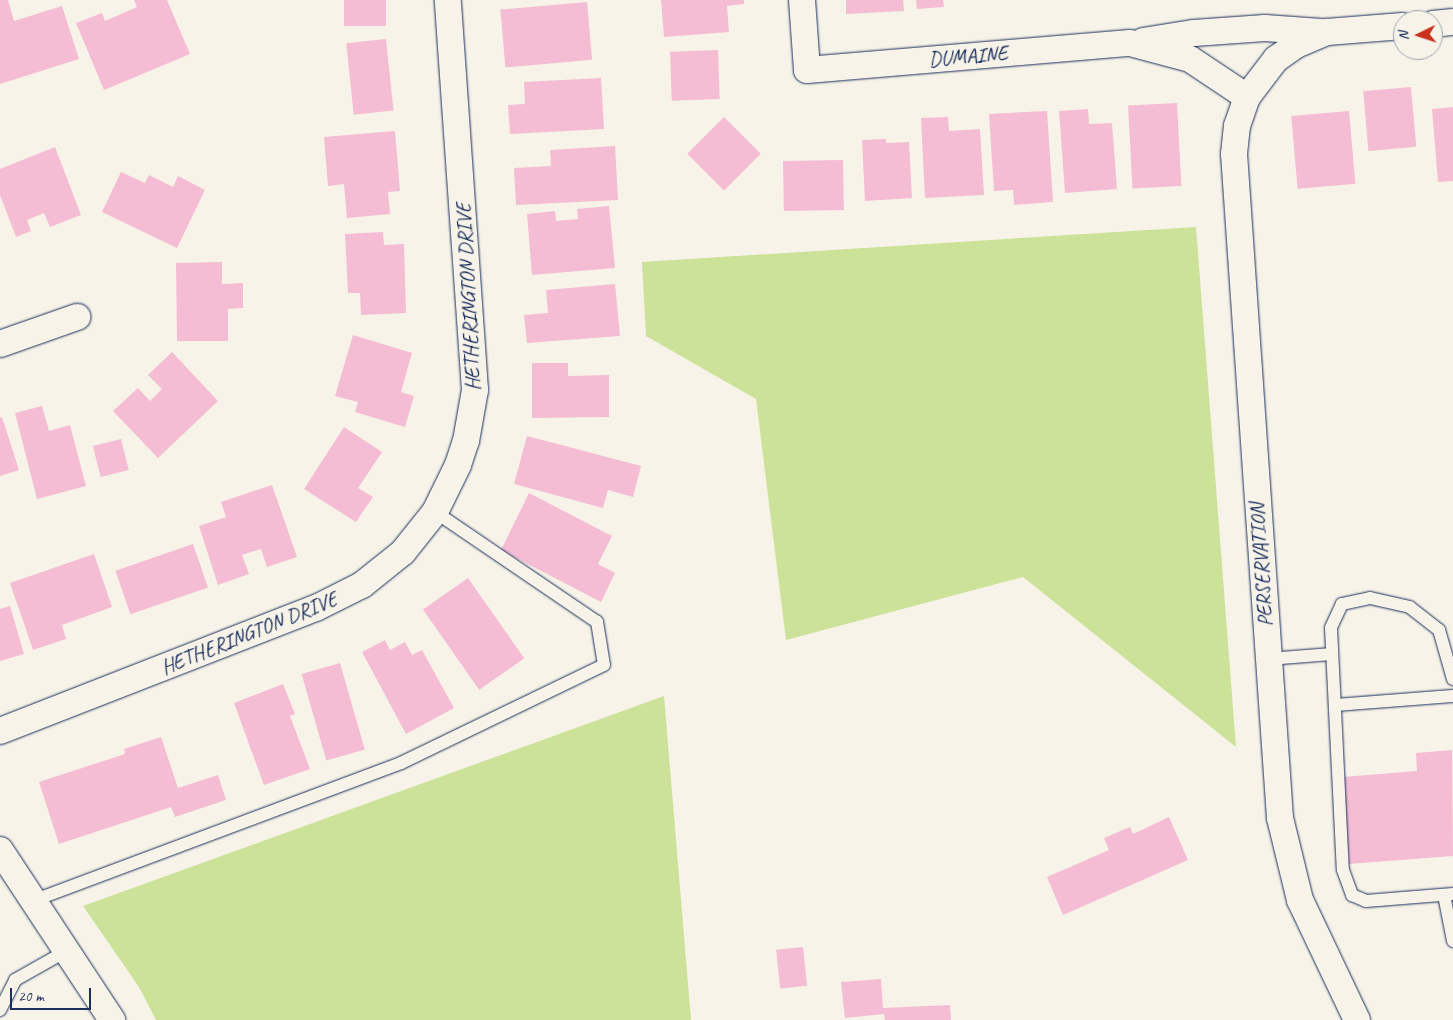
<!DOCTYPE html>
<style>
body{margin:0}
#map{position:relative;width:1453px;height:1020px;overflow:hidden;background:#f7f3e8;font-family:Caveat,sans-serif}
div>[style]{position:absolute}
.green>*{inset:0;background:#cbe298}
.building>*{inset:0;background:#f5bdd4;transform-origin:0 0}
.roads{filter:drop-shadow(0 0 1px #1b2f5e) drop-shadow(0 0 1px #1b2f5e)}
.lane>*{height:12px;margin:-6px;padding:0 6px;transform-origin:6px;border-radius:6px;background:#f7f3e8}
.street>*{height:26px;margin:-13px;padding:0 13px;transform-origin:13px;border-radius:13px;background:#f7f3e8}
span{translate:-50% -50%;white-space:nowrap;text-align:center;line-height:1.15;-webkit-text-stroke:5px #f7f3e8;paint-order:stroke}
.street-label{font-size:21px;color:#1b2f5e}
.north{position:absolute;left:1393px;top:10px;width:50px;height:50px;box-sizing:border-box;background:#f7f3e8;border:1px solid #9fa5b1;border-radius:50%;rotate:266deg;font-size:14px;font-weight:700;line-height:20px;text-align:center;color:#1b2f5e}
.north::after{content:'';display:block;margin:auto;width:18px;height:22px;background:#c8321e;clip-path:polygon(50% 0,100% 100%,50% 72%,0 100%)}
.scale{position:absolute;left:10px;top:988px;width:81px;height:22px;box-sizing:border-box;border:2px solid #1b2f5e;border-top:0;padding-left:6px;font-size:15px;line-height:18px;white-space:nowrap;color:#1b2f5e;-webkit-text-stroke:4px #f7f3e8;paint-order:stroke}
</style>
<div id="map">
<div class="green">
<i style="clip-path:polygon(1196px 227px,1236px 747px,1023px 577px,786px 640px,756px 399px,646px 336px,642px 262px)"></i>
<i style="clip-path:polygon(664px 696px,691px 1020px,156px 1020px,139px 987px,83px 906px)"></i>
</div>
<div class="building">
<i style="clip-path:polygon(0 0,8px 0,14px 21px,62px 6px,79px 59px,0 84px)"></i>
<i style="clip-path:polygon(134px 0,167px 0,190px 54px,104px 90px,76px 23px,102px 13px,105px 21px,137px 7px)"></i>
<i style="left:344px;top:0;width:42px;height:26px"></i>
<i style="clip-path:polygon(661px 0,744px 0,744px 4px,727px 6px,729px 32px,664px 37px)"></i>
<i style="clip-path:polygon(846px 0,903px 0,904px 11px,846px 14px)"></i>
<i style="clip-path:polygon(916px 0,943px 0,944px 7px,917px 9px)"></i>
<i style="left:587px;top:2px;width:58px;height:87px;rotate:85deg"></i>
<i style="left:386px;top:39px;width:72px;height:40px;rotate:84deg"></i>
<i style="left:718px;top:50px;width:49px;height:48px;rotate:88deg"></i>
<i style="clip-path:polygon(601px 78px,604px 129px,510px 134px,508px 105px,525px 104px,524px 82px)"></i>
<i style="left:1411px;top:87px;width:60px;height:48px;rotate:85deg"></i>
<i style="left:1177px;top:103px;width:83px;height:49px;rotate:87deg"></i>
<i style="clip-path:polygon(1453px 107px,1453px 181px,1438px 182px,1432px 109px)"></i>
<i style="clip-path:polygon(1088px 109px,1089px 124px,1112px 123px,1117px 189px,1065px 193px,1059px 111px)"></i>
<i style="clip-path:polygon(1047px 111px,1053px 202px,1014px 205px,1013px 190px,994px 191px,989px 114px)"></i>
<i style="left:1349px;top:111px;width:73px;height:58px;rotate:85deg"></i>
<i style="left:724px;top:117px;width:52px;height:52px;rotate:45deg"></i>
<i style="clip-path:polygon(948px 117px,949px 131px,980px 129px,984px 195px,925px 198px,921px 118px)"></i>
<i style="clip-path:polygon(395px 131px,400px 191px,388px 192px,390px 214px,347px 218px,344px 184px,328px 186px,324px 137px)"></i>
<i style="clip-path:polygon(886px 139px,886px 143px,909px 142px,912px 198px,865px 201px,862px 140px)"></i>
<i style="clip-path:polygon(615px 146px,618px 200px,516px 205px,514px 168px,551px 166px,550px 150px)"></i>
<i style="clip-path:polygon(55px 147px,81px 215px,50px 227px,44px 213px,27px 220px,31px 231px,16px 237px,0 195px,0 169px)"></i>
<i style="left:843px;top:160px;width:50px;height:60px;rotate:89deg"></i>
<i style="clip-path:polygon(121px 172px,145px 183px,149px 175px,173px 187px,178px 176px,205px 190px,177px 248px,102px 212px)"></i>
<i style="clip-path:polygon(609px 206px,615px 268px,532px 275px,527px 214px,555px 211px,556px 221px,578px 219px,577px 209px)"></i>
<i style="clip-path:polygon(383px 232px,384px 245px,404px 244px,406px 313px,361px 315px,360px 293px,348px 293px,345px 234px)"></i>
<i style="clip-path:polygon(222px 262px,222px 284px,243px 283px,243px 308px,228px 309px,228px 341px,177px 341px,176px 263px)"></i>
<i style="clip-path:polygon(615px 284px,620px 336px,527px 343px,524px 315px,548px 313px,546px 290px)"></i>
<i style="clip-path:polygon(353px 335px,412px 353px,401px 392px,414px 396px,405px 427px,355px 412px,358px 402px,335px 396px)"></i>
<i style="clip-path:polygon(172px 352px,218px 401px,158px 458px,113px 411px,138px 388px,150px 401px,162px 389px,148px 375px)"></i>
<i style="clip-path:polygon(532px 363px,568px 363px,568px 376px,609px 375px,609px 417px,532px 418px)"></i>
<i style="clip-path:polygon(42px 406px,49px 431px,70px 425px,86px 486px,37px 499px,15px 413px)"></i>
<i style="clip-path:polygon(2px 417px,19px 470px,0 476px,0 418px)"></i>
<i style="clip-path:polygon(344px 427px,382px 452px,358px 488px,373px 497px,356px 522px,304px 489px)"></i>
<i style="clip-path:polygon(527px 436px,641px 466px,633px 497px,608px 490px,603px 508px,514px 484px)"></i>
<i style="left:121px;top:439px;width:32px;height:29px;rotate:76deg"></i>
<i style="clip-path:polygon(272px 485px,297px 557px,267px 567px,261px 549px,242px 555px,249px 574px,218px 585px,199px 526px,226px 517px,221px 502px)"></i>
<i style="clip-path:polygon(529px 493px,612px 536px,598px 564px,615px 573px,601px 602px,501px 550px)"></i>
<i style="left:193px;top:544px;width:46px;height:82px;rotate:71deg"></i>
<i style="clip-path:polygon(94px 554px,112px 607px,62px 625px,66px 639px,33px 650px,10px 583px)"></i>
<i style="left:468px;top:578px;width:98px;height:55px;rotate:55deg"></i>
<i style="clip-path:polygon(10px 606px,24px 654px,0 661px,0 609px)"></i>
<i style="clip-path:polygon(385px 640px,390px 650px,405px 642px,412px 655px,422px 650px,454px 708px,406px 734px,362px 652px)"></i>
<i style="left:340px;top:663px;width:90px;height:40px;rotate:74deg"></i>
<i style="clip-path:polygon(283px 684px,295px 714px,290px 716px,310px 769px,264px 785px,234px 703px)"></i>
<i style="clip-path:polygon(161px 737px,178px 788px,218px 775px,226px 800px,175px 817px,171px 807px,59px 844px,39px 782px,125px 754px,124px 749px)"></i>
<i style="clip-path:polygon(1452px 750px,1453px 856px,1348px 864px,1342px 777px,1417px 771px,1416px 753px)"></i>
<i style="clip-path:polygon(1169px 817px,1188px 860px,1063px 915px,1047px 877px,1109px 850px,1104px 838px,1130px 827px,1133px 834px)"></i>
<i style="left:803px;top:947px;width:39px;height:27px;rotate:84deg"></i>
<i style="clip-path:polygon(881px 979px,883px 1008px,950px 1005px,951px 1020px,885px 1020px,884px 1014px,845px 1018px,841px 982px)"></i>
</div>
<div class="roads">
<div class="lane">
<i style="left:1268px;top:659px;width:64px;rotate:-4.5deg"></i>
<i style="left:1453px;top:679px;width:51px;rotate:-105.9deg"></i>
<i style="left:1439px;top:630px;width:37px;rotate:-142deg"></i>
<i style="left:1410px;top:607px;width:41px;rotate:-167.3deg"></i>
<i style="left:1370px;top:598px;width:29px;rotate:168deg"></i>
<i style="left:1342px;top:604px;width:26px;rotate:115deg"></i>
<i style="left:1331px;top:628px;width:242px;rotate:87.2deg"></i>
<i style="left:1343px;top:870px;width:27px;rotate:70deg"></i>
<i style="left:1352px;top:895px;width:15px;rotate:23deg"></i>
<i style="left:1366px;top:901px;width:87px;rotate:-4.6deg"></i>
<i style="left:1335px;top:705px;width:118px;rotate:-4.4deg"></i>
<i style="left:1444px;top:895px;width:47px;rotate:78.9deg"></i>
<i style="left:35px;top:900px;width:391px;rotate:-20.5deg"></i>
<i style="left:401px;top:763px;width:225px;rotate:-25.8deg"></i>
<i style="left:604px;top:665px;width:44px;rotate:-99.2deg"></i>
<i style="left:597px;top:622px;width:196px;rotate:-145.8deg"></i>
<i style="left:0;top:1010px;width:34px;rotate:-63deg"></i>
<i style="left:15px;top:980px;width:61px;rotate:-29.5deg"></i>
</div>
<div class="street">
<i style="left:802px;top:0;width:70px;rotate:85.9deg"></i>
<i style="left:807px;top:70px;width:324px;rotate:-4.8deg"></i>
<i style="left:1130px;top:43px;width:62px;rotate:14.9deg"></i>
<i style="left:1190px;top:59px;width:69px;rotate:33.7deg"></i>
<i style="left:1433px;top:24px;width:20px;rotate:-6deg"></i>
<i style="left:1143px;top:41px;width:52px;rotate:-8.9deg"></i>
<i style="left:1194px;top:33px;width:71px;rotate:-4deg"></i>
<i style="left:1265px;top:28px;width:56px;rotate:4.1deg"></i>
<i style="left:0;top:344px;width:82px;rotate:-19.3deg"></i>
<i style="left:0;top:731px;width:339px;rotate:-21.3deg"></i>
<i style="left:316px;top:608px;width:51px;rotate:-26.6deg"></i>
<i style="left:362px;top:585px;width:53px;rotate:-38.8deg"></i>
<i style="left:403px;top:552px;width:51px;rotate:-51.3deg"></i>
<i style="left:435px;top:512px;width:52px;rotate:-63.9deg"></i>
<i style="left:458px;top:465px;width:25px;rotate:-72deg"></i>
<i style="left:466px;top:441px;width:52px;rotate:-80deg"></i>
<i style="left:475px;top:390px;width:391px;rotate:-94deg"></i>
<i style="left:0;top:850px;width:204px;rotate:56.6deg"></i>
<i style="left:1357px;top:1020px;width:133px;rotate:-115.4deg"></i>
<i style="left:1300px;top:900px;width:84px;rotate:-103.7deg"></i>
<i style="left:1280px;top:818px;width:666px;rotate:-93.96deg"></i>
<i style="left:1234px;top:154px;width:28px;rotate:-84deg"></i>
<i style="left:1237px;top:126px;width:31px;rotate:-71deg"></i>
<i style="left:1247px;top:97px;width:48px;rotate:-52.7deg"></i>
<i style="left:1276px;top:59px;width:24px;rotate:-35deg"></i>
<i style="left:1296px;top:45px;width:34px;rotate:-23deg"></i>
<i style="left:1327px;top:32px;width:76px;rotate:-4.5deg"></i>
</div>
</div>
<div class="street-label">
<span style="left:968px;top:56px;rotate:-5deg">DUMAINE</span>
<span style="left:468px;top:297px;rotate:-93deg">HETHERINGTON DRIVE</span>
<span style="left:1261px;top:565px;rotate:-94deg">PERSERVATION</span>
<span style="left:249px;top:633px;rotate:-22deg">HETHERINGTON DRIVE</span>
</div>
<div class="north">N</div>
<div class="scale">20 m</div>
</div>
